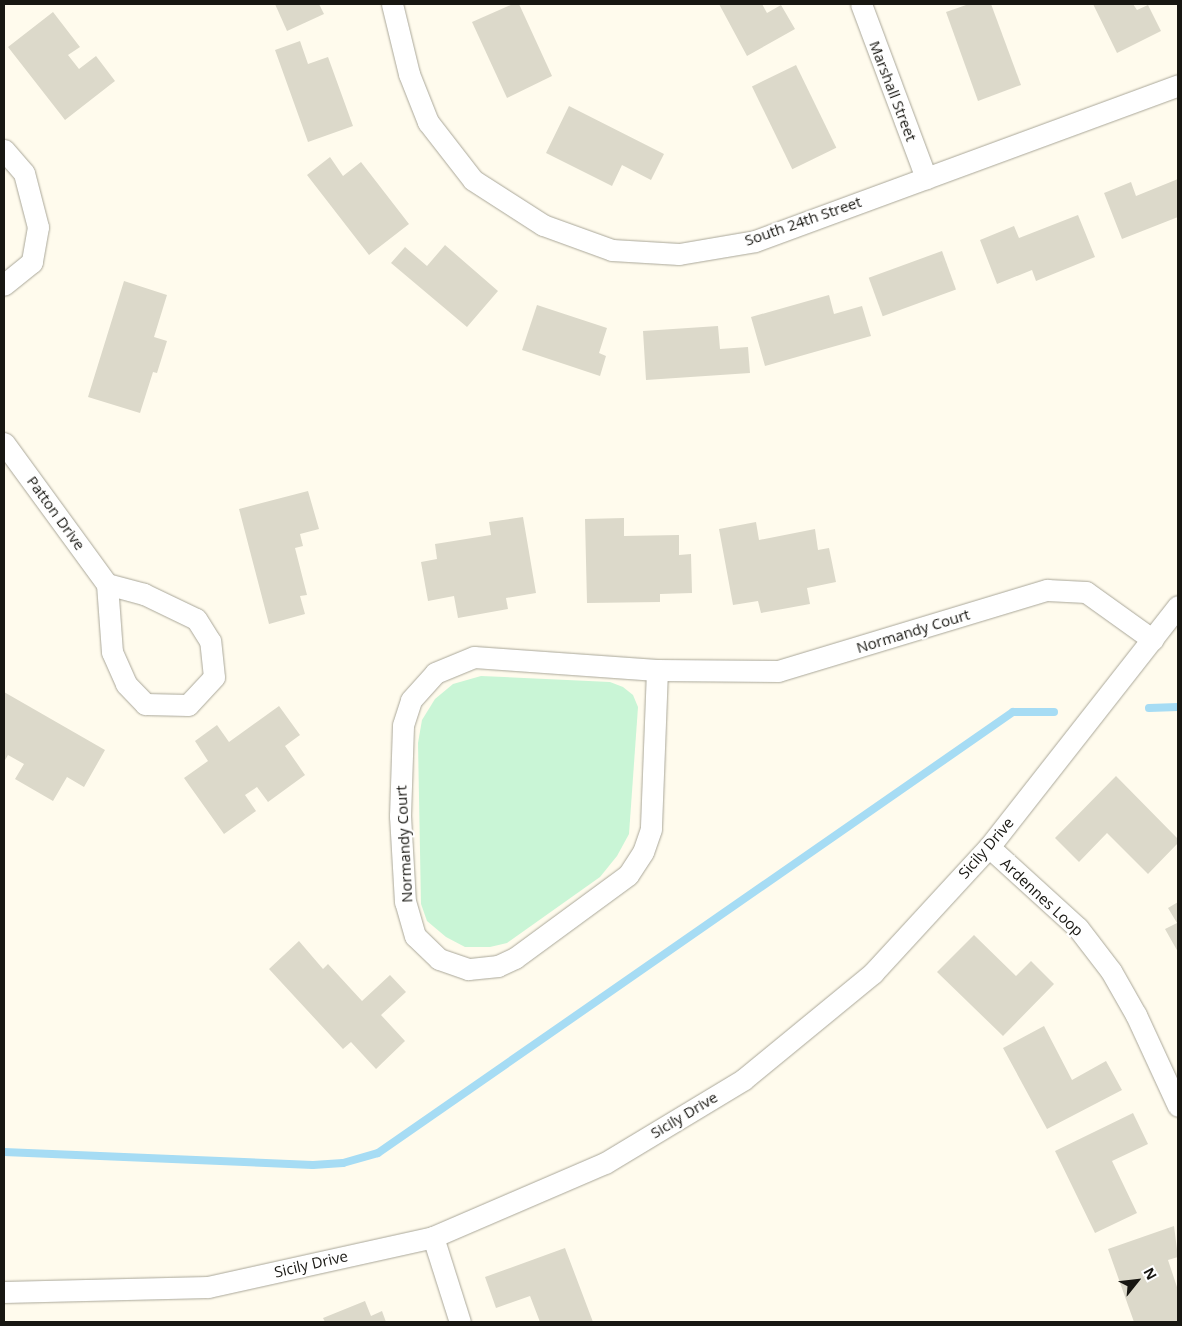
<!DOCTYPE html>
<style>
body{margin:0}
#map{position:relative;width:1182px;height:1326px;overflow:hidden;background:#fffbed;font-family:"Open Sans",sans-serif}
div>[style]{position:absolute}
.green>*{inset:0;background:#c9f5d6}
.stream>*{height:8px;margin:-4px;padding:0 4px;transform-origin:4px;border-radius:4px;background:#a6dcf4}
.building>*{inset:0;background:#dcd9ca;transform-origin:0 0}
.roads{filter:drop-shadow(0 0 1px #aaa799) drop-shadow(0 0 1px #aaa799)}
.street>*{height:21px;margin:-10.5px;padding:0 10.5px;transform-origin:10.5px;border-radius:10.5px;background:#fff}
span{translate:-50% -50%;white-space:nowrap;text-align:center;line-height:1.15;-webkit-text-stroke:4.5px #fff;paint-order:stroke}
.street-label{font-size:15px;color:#181712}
.frame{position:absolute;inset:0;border:5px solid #181712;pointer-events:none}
.north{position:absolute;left:1112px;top:1256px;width:50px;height:50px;-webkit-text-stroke:4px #fff;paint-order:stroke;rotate:61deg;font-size:14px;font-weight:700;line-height:20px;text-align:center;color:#181712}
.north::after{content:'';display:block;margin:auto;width:18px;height:22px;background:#181712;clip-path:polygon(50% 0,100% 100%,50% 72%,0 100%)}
</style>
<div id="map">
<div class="green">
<i style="clip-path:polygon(481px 676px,610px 682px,623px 687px,633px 695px,638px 707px,629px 834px,617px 856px,600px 877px,507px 943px,490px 947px,465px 947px,446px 937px,427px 921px,421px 904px,418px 743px,422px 720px,435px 699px,453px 684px)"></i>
</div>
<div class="stream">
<i style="left:1149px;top:708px;width:29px;rotate:-2deg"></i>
<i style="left:4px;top:1152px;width:309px;rotate:2.4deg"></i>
<i style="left:313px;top:1165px;width:30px;rotate:-4deg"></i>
<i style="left:343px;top:1163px;width:36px;rotate:-16deg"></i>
<i style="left:378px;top:1153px;width:773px;rotate:-34.78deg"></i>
<i style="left:1013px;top:712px;width:41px"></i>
</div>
<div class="building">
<i style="clip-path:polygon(275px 4px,319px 4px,324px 14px,287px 31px)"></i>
<i style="clip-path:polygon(513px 4px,519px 4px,552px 76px,507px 98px,472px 22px)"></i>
<i style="clip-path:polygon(719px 4px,762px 4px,767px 13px,781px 5px,795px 29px,747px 56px)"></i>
<i style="clip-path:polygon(969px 4px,991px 4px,1021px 85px,978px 101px,946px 12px)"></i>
<i style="clip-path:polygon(1093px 4px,1133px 4px,1137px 10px,1148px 5px,1161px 31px,1117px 53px)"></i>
<i style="clip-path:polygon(53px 12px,80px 47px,68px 55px,79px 69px,96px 56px,115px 81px,65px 120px,8px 47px)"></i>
<i style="clip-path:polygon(300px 41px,308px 64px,328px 57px,353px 126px,308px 142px,275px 50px)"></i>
<i style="left:796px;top:65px;width:92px;height:49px;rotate:64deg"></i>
<i style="clip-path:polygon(569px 106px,664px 154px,651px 180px,622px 165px,612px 186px,546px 153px)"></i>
<i style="clip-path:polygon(330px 157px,343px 176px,361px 162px,409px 224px,369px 255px,307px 175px)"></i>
<i style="clip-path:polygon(1178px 179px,1178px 217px,1122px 239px,1104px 193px,1131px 182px,1136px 196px)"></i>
<i style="clip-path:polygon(1078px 215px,1095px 257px,1036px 281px,1032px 270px,997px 284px,980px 240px,1014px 226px,1019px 238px)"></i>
<i style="clip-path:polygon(445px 245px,498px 291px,467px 327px,391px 263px,405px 247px,427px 266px)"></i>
<i style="left:942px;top:251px;width:41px;height:78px;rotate:70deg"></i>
<i style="clip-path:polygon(124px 281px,167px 295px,154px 337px,167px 341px,157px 373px,153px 372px,140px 413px,88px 397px)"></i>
<i style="clip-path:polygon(829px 295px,834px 314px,862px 306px,871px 336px,765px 366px,751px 317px)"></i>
<i style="clip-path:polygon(537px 305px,607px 328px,599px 353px,606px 356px,600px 376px,522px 350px)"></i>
<i style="clip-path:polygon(718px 326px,720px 349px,748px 347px,750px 373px,646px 380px,643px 331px)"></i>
<i style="clip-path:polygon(308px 491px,319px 529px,300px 534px,303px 546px,295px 548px,307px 595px,300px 596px,305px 614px,269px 624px,239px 509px)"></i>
<i style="clip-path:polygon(523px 517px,536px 593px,506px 598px,508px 609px,458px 618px,454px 596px,428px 601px,421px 562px,437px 559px,435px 544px,491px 535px,489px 522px)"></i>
<i style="clip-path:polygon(624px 518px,624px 536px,679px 535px,679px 555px,691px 554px,692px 593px,660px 594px,660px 602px,587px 603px,585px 519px)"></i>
<i style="clip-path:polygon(756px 522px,759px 540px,815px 529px,818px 550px,829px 548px,836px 582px,807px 588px,810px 604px,761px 613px,758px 601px,733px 605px,719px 529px)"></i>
<i style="clip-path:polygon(4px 692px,105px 750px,84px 787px,67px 777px,53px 801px,15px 779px,24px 764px,8px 755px,4px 762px)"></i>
<i style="clip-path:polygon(279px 706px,300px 735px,285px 746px,305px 775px,268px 802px,257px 787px,245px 795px,256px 811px,224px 834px,184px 778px,208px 761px,195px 741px,217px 725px,229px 742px)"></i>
<i style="clip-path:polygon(1116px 776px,1178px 839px,1178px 843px,1148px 874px,1107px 833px,1079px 862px,1055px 838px)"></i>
<i style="clip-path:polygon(1178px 902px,1178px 952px,1165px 929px,1177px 923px,1168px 908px)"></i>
<i style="clip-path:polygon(974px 935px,1016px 976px,1031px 961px,1054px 984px,1003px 1036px,937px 972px)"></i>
<i style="clip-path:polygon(299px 941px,323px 969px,328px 964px,362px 1001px,390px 975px,406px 992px,381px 1015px,405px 1041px,376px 1069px,351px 1042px,343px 1049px,269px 969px)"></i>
<i style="clip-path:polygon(1044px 1026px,1072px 1080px,1106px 1061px,1122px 1090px,1047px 1129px,1003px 1048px)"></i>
<i style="clip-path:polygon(1133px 1113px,1148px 1144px,1112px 1161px,1137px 1213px,1095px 1233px,1055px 1151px)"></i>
<i style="clip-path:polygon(1174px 1226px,1178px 1257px,1168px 1260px,1178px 1290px,1178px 1322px,1134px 1322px,1108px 1249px)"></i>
<i style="clip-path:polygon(565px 1248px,593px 1322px,540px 1322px,530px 1296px,496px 1308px,485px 1277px)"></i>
<i style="clip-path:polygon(365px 1301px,371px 1316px,382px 1311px,386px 1322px,325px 1322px,323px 1318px)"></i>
</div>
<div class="roads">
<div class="street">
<i style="left:392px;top:4px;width:72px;rotate:76.3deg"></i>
<i style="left:409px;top:74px;width:52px;rotate:68.4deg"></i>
<i style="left:428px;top:122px;width:73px;rotate:52.2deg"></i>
<i style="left:473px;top:180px;width:83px;rotate:32.7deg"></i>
<i style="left:543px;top:225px;width:73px;rotate:19.9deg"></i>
<i style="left:612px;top:250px;width:67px;rotate:3.4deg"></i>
<i style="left:679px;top:254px;width:77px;rotate:-9.7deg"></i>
<i style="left:755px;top:241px;width:451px;rotate:-20.2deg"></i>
<i style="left:861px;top:4px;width:186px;rotate:69.5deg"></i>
<i style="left:4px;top:150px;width:30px;rotate:49deg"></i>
<i style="left:24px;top:173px;width:56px;rotate:75.5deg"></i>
<i style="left:38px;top:227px;width:36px;rotate:100deg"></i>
<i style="left:32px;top:262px;width:36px;rotate:141deg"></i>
<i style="left:4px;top:443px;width:175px;rotate:53.9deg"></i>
<i style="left:107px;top:584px;width:68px;rotate:85.8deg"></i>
<i style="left:112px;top:652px;width:35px;rotate:66deg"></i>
<i style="left:126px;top:684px;width:28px;rotate:46deg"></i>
<i style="left:145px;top:704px;width:43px;rotate:1.3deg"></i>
<i style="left:188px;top:705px;width:38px;rotate:-47deg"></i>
<i style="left:214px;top:677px;width:36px;rotate:-96deg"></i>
<i style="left:210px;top:641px;width:26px;rotate:-122deg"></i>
<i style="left:196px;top:619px;width:58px;rotate:-154.3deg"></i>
<i style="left:144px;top:594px;width:38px;rotate:-165deg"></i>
<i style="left:657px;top:670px;width:159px;rotate:92.2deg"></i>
<i style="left:651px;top:829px;width:24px;rotate:109deg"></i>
<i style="left:643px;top:852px;width:27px;rotate:123deg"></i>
<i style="left:628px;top:875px;width:140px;rotate:143.7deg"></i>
<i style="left:515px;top:958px;width:19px;rotate:155deg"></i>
<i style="left:498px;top:966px;width:30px;rotate:174deg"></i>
<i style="left:468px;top:969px;width:31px;rotate:-161deg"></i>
<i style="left:439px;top:959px;width:33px;rotate:-136deg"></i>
<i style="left:415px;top:936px;width:35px;rotate:-106deg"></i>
<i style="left:405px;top:902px;width:86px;rotate:-93.3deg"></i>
<i style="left:400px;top:816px;width:91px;rotate:-88.1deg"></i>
<i style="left:403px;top:725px;width:26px;rotate:-72deg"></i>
<i style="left:411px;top:700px;width:36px;rotate:-48deg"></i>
<i style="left:435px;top:673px;width:42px;rotate:-22.3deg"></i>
<i style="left:474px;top:657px;width:183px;rotate:4.1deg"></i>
<i style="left:657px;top:670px;width:121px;rotate:0.5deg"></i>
<i style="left:778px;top:671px;width:281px;rotate:-16.8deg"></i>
<i style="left:1047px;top:590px;width:39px;rotate:3deg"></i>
<i style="left:1086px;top:592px;width:82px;rotate:35.6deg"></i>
<i style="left:989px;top:847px;width:120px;rotate:42.3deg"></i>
<i style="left:1078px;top:928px;width:54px;rotate:52.5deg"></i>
<i style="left:1111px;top:971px;width:51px;rotate:60.4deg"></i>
<i style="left:1136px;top:1015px;width:100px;rotate:65.2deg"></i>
<i style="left:433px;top:1237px;width:89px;rotate:72.4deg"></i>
<i style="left:4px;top:1292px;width:204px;rotate:-1.4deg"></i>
<i style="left:208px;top:1287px;width:230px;rotate:-12.5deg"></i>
<i style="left:433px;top:1237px;width:187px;rotate:-23.3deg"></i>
<i style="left:605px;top:1163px;width:162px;rotate:-31.1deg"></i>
<i style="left:744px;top:1079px;width:167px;rotate:-39.4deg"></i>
<i style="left:873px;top:973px;width:171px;rotate:-47.4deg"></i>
<i style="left:989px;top:847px;width:306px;rotate:-51.9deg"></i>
</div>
</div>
<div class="street-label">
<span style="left:893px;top:91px;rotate:69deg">Marshall Street</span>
<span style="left:803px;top:221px;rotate:-19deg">South 24th Street</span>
<span style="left:56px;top:513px;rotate:54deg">Patton Drive</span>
<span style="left:913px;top:631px;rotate:-17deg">Normandy Court</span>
<span style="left:404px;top:844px;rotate:-93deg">Normandy Court</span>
<span style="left:986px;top:848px;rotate:-49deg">Sicily Drive</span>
<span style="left:1042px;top:897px;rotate:43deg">Ardennes Loop</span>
<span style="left:684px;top:1115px;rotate:-31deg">Sicily Drive</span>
<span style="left:311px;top:1264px;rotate:-13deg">Sicily Drive</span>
</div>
<div class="frame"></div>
<div class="north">N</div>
</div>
